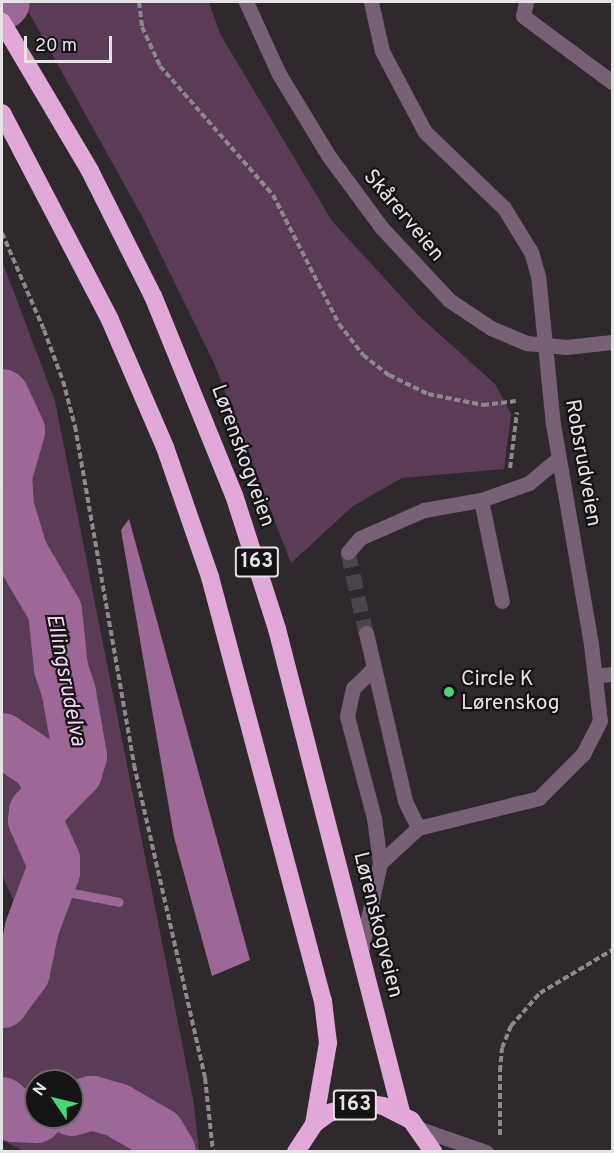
<!DOCTYPE html>
<meta charset="utf-8">
<style>
body{margin:0}
#map{position:relative;width:614px;height:1153px;overflow:hidden;background:#2f292e;font-family:Overpass,sans-serif}
div>[style]{position:absolute}
.green>*{inset:0;background:#5a3c56}
.water>*{inset:0;background:#9d6896}
.stream>*{height:9px;margin:-4.5px;padding:0 4.5px;transform-origin:4.5px;border-radius:4.5px;background:#9d6896}
.river>*{height:54px;margin:-27px;padding:0 27px;transform-origin:27px;border-radius:27px;background:#9d6896}
.minor-tunnel>*{height:15px;margin-top:-7.5px;transform-origin:0;background:repeating-linear-gradient(90deg,#4a454a 0 15px,transparent 0 23px)}
.path>*{height:4px;margin-top:-2px;transform-origin:0;background:repeating-linear-gradient(90deg,#8c888c 0 6px,transparent 0 9px)}
.minor>*{height:15px;margin:-7.5px;padding:0 7.5px;transform-origin:7.5px;border-radius:7.5px;background:#776074}
.highway>*{height:18px;margin:-9px;padding:0 9px;transform-origin:9px;border-radius:9px;background:#e1a8d8}
.dots>*{width:16px;height:16px;translate:-50% -50%;box-sizing:border-box;border:3px solid #151315;border-radius:50%}
span{translate:-50% -50%;white-space:nowrap;text-align:center;line-height:1.15;-webkit-text-stroke:4.5px #151315;paint-order:stroke}
.shield-label span{padding:2px 4px;background:#151315;border:2px solid;border-radius:4px;-webkit-text-stroke-width:0}
.shield-label{font-size:20px;color:#e6e3e6;font-weight:700}
.street-label{font-size:21px;color:#e6e3e6}
.poi-label{font-size:21px;color:#e6e3e6}
.left{translate:0 -50%;text-align:left}
.water-label{font-size:22px;color:#f6d7f1;font-style:italic}
.frame{position:absolute;inset:0;border:3px solid #e6e3e6;pointer-events:none}
.north{position:absolute;left:24px;top:1069px;width:60px;height:60px;box-sizing:border-box;background:#151315;border:2px solid #696669;border-radius:50%;rotate:305deg;font-size:16px;font-weight:700;line-height:24px;text-align:center;color:#e6e3e6}
.north::after{content:'';display:block;margin:auto;width:21px;height:27px;background:#46d77a;clip-path:polygon(50% 0,100% 100%,50% 72%,0 100%)}
.scale{position:absolute;left:24px;top:36px;width:88px;height:27px;box-sizing:border-box;border:3px solid #e6e3e6;border-top:0;padding-left:8px;font-size:18px;line-height:21px;white-space:nowrap;color:#e6e3e6;-webkit-text-stroke:4px #151315;paint-order:stroke}
</style>
<div id="map">
<div class="green">
<i style="clip-path:polygon(23px 2px,209px 2px,220px 34px,332px 221px,419px 316px,495px 384px,511px 414px,504px 469px,402px 478px,353px 506px,291px 563px,214px 363px,143px 218px)"></i>
<i style="clip-path:polygon(evenodd,2px 261px,55px 401px,194px 1104px,199px 1151px,24px 1151px,2px 1140px,2px 938px,19px 913px,2px 875px,2px 261px,36px 1081px,72px 1081px,72px 1117px,36px 1117px,36px 1081px)"></i>
</div>
<div class="water">
<i style="clip-path:polygon(129px 519px,250px 960px,212px 976px,174px 837px,121px 530px)"></i>
</div>
<div class="stream">
<i style="left:47px;top:888px;width:73px;rotate:11deg"></i>
</div>
<div class="river">
<i style="left:2px;top:3px;width:1px;rotate:-45deg"></i>
<i style="left:2px;top:396px;width:38px;rotate:65deg"></i>
<i style="left:18px;top:431px;width:48px;rotate:105.8deg"></i>
<i style="left:5px;top:477px;width:30px;rotate:86deg"></i>
<i style="left:7px;top:507px;width:48px;rotate:73.1deg"></i>
<i style="left:21px;top:553px;width:67px;rotate:59.6deg"></i>
<i style="left:55px;top:611px;width:57px;rotate:84deg"></i>
<i style="left:61px;top:668px;width:26px;rotate:72deg"></i>
<i style="left:69px;top:693px;width:64px;rotate:80.1deg"></i>
<i style="left:80px;top:756px;width:17px;rotate:107deg"></i>
<i style="left:75px;top:772px;width:56px;rotate:134.3deg"></i>
<i style="left:36px;top:812px;width:8px;rotate:97deg"></i>
<i style="left:35px;top:820px;width:44px;rotate:65.8deg"></i>
<i style="left:53px;top:860px;width:12px;rotate:90deg"></i>
<i style="left:53px;top:872px;width:60px;rotate:110.6deg"></i>
<i style="left:32px;top:928px;width:45px;rotate:101.6deg"></i>
<i style="left:23px;top:972px;width:36px;rotate:126deg"></i>
<i style="left:2px;top:740px;width:43px;rotate:33.7deg"></i>
<i style="left:38px;top:764px;width:32px;rotate:58deg"></i>
<i style="left:2px;top:1104px;width:16px;rotate:43deg"></i>
<i style="left:14px;top:1115px;width:22px;rotate:3deg"></i>
<i style="left:72px;top:1109px;width:21px;rotate:-17deg"></i>
<i style="left:92px;top:1103px;width:26px;rotate:16deg"></i>
<i style="left:117px;top:1110px;width:48px;rotate:30.3deg"></i>
<i style="left:158px;top:1134px;width:21px;rotate:59deg"></i>
</div>
<div class="minor-tunnel">
<i style="left:348px;top:552px;width:83px;rotate:77.5deg"></i>
</div>
<div class="path">
<i style="left:139px;top:2px;width:25px;rotate:83deg"></i>
<i style="left:142px;top:27px;width:43px;rotate:65.2deg"></i>
<i style="left:160px;top:66px;width:171px;rotate:48.8deg"></i>
<i style="left:273px;top:195px;width:145px;rotate:62.9deg"></i>
<i style="left:339px;top:324px;width:39px;rotate:52deg"></i>
<i style="left:363px;top:355px;width:33px;rotate:38deg"></i>
<i style="left:389px;top:375px;width:43px;rotate:26deg"></i>
<i style="left:428px;top:394px;width:56px;rotate:11.3deg"></i>
<i style="left:483px;top:405px;width:33px;rotate:-7deg"></i>
<i style="left:2px;top:233px;width:106px;rotate:66.6deg"></i>
<i style="left:44px;top:330px;width:54px;rotate:69.6deg"></i>
<i style="left:63px;top:381px;width:47px;rotate:75.1deg"></i>
<i style="left:75px;top:426px;width:344px;rotate:80.1deg"></i>
<i style="left:134px;top:765px;width:321px;rotate:77.2deg"></i>
<i style="left:205px;top:1078px;width:74px;rotate:83.8deg"></i>
<i style="left:510px;top:468px;width:56px;rotate:-82.9deg"></i>
<i style="left:500px;top:1135px;width:64px;rotate:-90deg"></i>
<i style="left:500px;top:1071px;width:23px;rotate:-85deg"></i>
<i style="left:502px;top:1048px;width:24px;rotate:-68deg"></i>
<i style="left:511px;top:1026px;width:44px;rotate:-48.7deg"></i>
<i style="left:540px;top:993px;width:84px;rotate:-30.8deg"></i>
</div>
<div class="minor">
<i style="left:246px;top:2px;width:79px;rotate:65.4deg"></i>
<i style="left:279px;top:74px;width:95px;rotate:58.8deg"></i>
<i style="left:328px;top:155px;width:89px;rotate:53.6deg"></i>
<i style="left:381px;top:227px;width:100px;rotate:47deg"></i>
<i style="left:449px;top:300px;width:50px;rotate:33.7deg"></i>
<i style="left:491px;top:328px;width:39px;rotate:23deg"></i>
<i style="left:527px;top:343px;width:39px;rotate:6deg"></i>
<i style="left:566px;top:347px;width:46px;rotate:-6.2deg"></i>
<i style="left:526px;top:2px;width:14px;rotate:102deg"></i>
<i style="left:523px;top:16px;width:111px;rotate:36.6deg"></i>
<i style="left:481px;top:500px;width:103px;rotate:78.3deg"></i>
<i style="left:348px;top:552px;width:18px;rotate:-49deg"></i>
<i style="left:360px;top:538px;width:70px;rotate:-23.6deg"></i>
<i style="left:424px;top:510px;width:58px;rotate:-10deg"></i>
<i style="left:481px;top:500px;width:51px;rotate:-19.5deg"></i>
<i style="left:529px;top:483px;width:38px;rotate:-40deg"></i>
<i style="left:366px;top:633px;width:172px;rotate:76.9deg"></i>
<i style="left:405px;top:801px;width:30px;rotate:64deg"></i>
<i style="left:374px;top:668px;width:29px;rotate:136deg"></i>
<i style="left:353px;top:688px;width:29px;rotate:102deg"></i>
<i style="left:347px;top:716px;width:106px;rotate:75.2deg"></i>
<i style="left:374px;top:818px;width:45px;rotate:82.4deg"></i>
<i style="left:595px;top:676px;width:17px;rotate:-7deg"></i>
<i style="left:361px;top:951px;width:90px;rotate:-77.8deg"></i>
<i style="left:380px;top:863px;width:52px;rotate:-42.6deg"></i>
<i style="left:418px;top:828px;width:125px;rotate:-13.9deg"></i>
<i style="left:539px;top:798px;width:62px;rotate:-45deg"></i>
<i style="left:583px;top:754px;width:37px;rotate:-63deg"></i>
<i style="left:600px;top:721px;width:78px;rotate:-96.7deg"></i>
<i style="left:591px;top:644px;width:222px;rotate:-99.8deg"></i>
<i style="left:553px;top:425px;width:150px;rotate:-95.7deg"></i>
<i style="left:538px;top:276px;width:25px;rotate:-106deg"></i>
<i style="left:531px;top:252px;width:52px;rotate:-121.5deg"></i>
<i style="left:504px;top:208px;width:110px;rotate:-136.1deg"></i>
<i style="left:425px;top:132px;width:92px;rotate:-118deg"></i>
<i style="left:382px;top:51px;width:50px;rotate:-102.7deg"></i>
<i style="left:420px;top:1129px;width:70px;rotate:19.2deg"></i>
</div>
<div class="highway">
<i style="left:2px;top:22px;width:173px;rotate:59.4deg"></i>
<i style="left:90px;top:171px;width:140px;rotate:63.3deg"></i>
<i style="left:153px;top:296px;width:215px;rotate:67.9deg"></i>
<i style="left:234px;top:495px;width:141px;rotate:72.2deg"></i>
<i style="left:277px;top:629px;width:500px;rotate:75.6deg"></i>
<i style="left:2px;top:113px;width:233px;rotate:62.4deg"></i>
<i style="left:110px;top:320px;width:138px;rotate:66.6deg"></i>
<i style="left:165px;top:447px;width:138px;rotate:70.9deg"></i>
<i style="left:210px;top:577px;width:439px;rotate:75.1deg"></i>
<i style="left:323px;top:1001px;width:42px;rotate:83.2deg"></i>
<i style="left:328px;top:1043px;width:82px;rotate:99.8deg"></i>
<i style="left:296px;top:1152px;width:33px;rotate:-57deg"></i>
<i style="left:314px;top:1124px;width:19px;rotate:-36deg"></i>
<i style="left:329px;top:1113px;width:37px;rotate:-16deg"></i>
<i style="left:365px;top:1103px;width:18px;rotate:9deg"></i>
<i style="left:383px;top:1106px;width:31px;rotate:27deg"></i>
<i style="left:411px;top:1120px;width:39px;rotate:55deg"></i>
</div>
<div class="dots">
<i style="left:449px;top:692px;background:#46d77a"></i>
</div>
<div class="shield-label">
<span style="left:257px;top:562px">163</span>
<span style="left:355px;top:1105px">163</span>
</div>
<div class="street-label">
<span style="left:403px;top:216px;rotate:50deg">Skårerveien</span>
<span style="left:242px;top:456px;rotate:70deg">Lørenskogveien</span>
<span style="left:582px;top:463px;rotate:80deg">Robsrudveien</span>
<span style="left:377px;top:925px;rotate:76deg">Lørenskogveien</span>
</div>
<div class="poi-label">
<span class="left" style="left:461px;top:692px">Circle K<br>Lørenskog</span>
</div>
<div class="water-label">
<span style="left:65px;top:680px;rotate:79deg">Ellingsrudelva</span>
</div>
<div class="frame"></div>
<div class="north">N</div>
<div class="scale">20 m</div>
</div>
